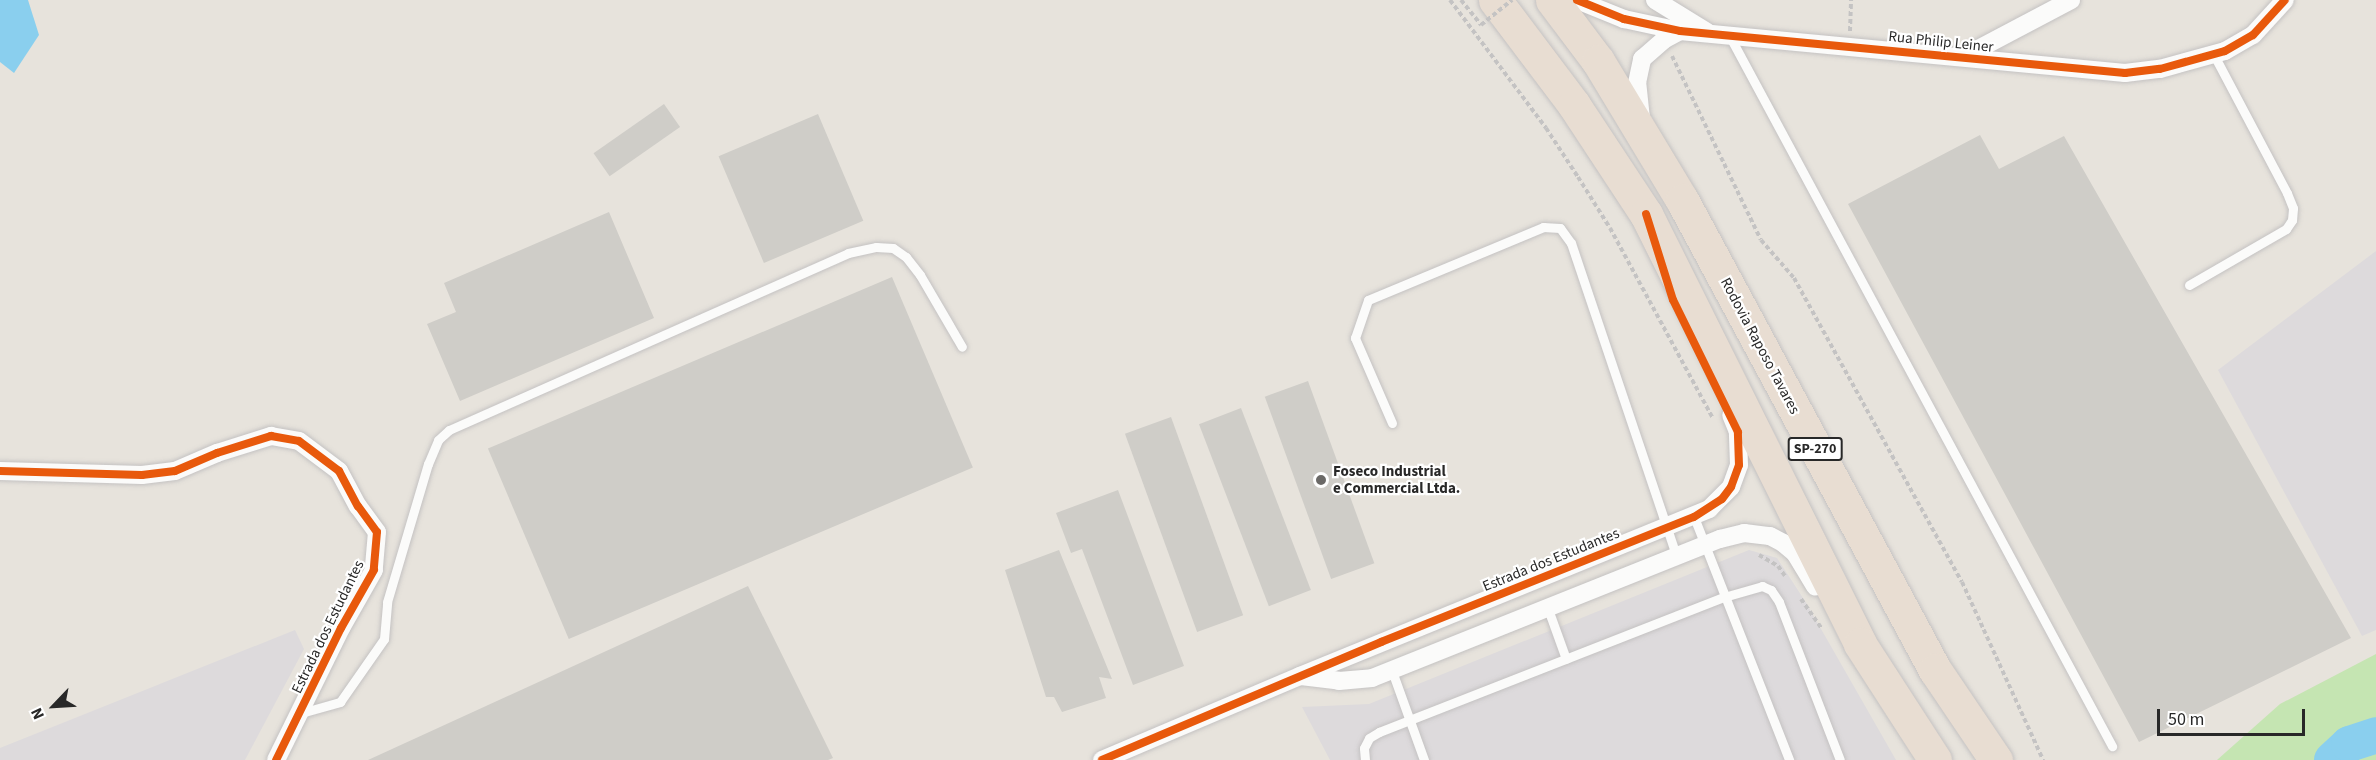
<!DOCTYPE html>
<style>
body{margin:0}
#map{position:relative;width:2376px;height:760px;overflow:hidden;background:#e7e3dc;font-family:"Source Sans 3",sans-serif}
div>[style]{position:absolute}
.industrial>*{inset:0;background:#dddadc}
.green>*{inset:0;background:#c5e5b2}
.water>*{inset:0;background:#8acfee}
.river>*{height:36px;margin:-18px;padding:0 18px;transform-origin:18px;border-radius:18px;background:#8acfee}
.building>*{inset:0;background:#cfcdc8;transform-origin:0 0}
.path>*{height:4px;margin-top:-2px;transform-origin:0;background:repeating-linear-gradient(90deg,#c4c3c3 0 4.5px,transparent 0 7.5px)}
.roads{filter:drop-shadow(0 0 2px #c4c2c2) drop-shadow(0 0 2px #c4c2c2)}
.lane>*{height:9px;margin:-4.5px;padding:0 4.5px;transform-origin:4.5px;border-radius:4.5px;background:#fbfbfa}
.street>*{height:18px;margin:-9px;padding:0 9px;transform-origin:9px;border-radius:9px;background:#fbfbfa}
.highway>*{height:33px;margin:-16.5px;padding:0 16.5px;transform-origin:16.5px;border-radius:16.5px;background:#e8ddd2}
.path-bridge>*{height:4px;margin-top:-2px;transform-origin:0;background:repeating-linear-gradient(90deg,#c4c3c3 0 4.5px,transparent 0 7.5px)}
.cycleway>*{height:8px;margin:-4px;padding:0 4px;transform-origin:4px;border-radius:4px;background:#e8590c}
.dots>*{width:16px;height:16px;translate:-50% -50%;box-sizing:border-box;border:3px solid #fff;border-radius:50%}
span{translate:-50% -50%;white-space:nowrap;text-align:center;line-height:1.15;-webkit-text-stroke:4.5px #fff;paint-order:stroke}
.shield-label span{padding:2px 4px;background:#fff;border:2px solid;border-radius:4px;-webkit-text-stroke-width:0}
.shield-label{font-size:14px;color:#282828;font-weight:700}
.street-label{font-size:15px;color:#282828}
.poi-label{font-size:15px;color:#282828;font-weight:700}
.left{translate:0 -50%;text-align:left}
.north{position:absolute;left:24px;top:676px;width:60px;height:60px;-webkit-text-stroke:4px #fff;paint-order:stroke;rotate:245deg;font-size:16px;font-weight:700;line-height:24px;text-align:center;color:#282828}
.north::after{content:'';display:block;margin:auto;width:21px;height:27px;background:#282828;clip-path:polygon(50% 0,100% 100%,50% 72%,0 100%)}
.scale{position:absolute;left:2157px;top:709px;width:148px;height:27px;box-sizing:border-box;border:3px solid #282828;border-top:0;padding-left:8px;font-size:18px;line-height:21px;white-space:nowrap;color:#282828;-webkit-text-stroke:4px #fff;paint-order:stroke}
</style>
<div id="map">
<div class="industrial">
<i style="clip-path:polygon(2376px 251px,2376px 630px,2362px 636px,2218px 370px)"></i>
<i style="clip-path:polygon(1749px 550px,1777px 558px,1805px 601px,1896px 760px,1330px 760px,1302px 707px,1369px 704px)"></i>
<i style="clip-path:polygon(295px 630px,304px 649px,245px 760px,0 760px,0 748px)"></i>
</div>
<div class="green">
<i style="clip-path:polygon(2376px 654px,2376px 760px,2217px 760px,2280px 704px)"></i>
</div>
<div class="water">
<i style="clip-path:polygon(0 0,28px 0,39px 35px,14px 73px,0 62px)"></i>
</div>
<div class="river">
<i style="left:2332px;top:760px;width:23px;rotate:-43deg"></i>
<i style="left:2349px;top:744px;width:28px;rotate:-18deg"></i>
</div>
<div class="building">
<i style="left:664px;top:104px;width:28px;height:86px;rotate:55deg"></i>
<i style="left:818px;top:114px;width:116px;height:108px;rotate:67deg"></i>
<i style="clip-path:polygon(1980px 135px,1999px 169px,2064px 136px,2351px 638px,2139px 742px,1848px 204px)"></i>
<i style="clip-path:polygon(609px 212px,654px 318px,460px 401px,427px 324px,456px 312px,444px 283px)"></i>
<i style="left:892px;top:277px;width:207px;height:439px;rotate:67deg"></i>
<i style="left:1308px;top:381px;width:194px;height:46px;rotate:70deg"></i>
<i style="left:1241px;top:408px;width:195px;height:45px;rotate:69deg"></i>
<i style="left:1171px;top:417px;width:211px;height:49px;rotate:70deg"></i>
<i style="clip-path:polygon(1118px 490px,1184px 666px,1133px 685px,1082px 549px,1071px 553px,1056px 513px)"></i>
<i style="clip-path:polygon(1059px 550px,1112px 679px,1099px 677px,1106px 698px,1062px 712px,1054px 697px,1046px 697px,1005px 570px)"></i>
<i style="clip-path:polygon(748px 586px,833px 758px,828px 760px,368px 760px)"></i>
</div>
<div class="path">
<i style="left:1450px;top:0;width:160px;rotate:53.1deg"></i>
<i style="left:1546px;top:128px;width:59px;rotate:56.9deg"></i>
<i style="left:1578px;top:177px;width:60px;rotate:57.9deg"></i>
<i style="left:1610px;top:228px;width:215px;rotate:61.6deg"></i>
<i style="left:1850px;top:31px;width:31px;rotate:-88deg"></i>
<i style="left:1672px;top:56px;width:204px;rotate:64.2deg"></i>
<i style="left:1761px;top:240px;width:50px;rotate:49deg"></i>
<i style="left:1794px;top:278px;width:347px;rotate:61.1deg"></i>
<i style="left:1962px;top:582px;width:196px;rotate:65.5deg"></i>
<i style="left:1759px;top:555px;width:22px;rotate:30deg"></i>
<i style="left:1778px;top:566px;width:12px;rotate:55deg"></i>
<i style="left:1801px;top:599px;width:35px;rotate:55deg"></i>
</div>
<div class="roads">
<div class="lane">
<i style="left:1729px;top:35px;width:808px;rotate:61.69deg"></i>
<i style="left:2189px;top:285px;width:112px;rotate:-30deg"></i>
<i style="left:2286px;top:229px;width:11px;rotate:-56deg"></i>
<i style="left:2292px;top:220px;width:12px;rotate:-85deg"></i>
<i style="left:2293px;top:208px;width:16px;rotate:-112deg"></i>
<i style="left:2287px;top:193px;width:156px;rotate:-117.9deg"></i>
<i style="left:1392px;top:423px;width:93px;rotate:-113.5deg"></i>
<i style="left:1355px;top:338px;width:40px;rotate:-71.1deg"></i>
<i style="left:1368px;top:300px;width:190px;rotate:-22.6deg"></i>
<i style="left:1543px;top:227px;width:17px;rotate:3deg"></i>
<i style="left:1560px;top:228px;width:19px;rotate:54deg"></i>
<i style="left:1571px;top:243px;width:332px;rotate:71.4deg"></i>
<i style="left:1694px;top:517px;width:261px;rotate:68.6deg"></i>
<i style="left:1548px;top:609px;width:53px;rotate:70.2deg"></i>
<i style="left:1392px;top:671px;width:95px;rotate:70.2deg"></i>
<i style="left:301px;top:713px;width:41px;rotate:-15.8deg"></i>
<i style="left:340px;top:702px;width:77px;rotate:-55.1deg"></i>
<i style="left:384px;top:639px;width:37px;rotate:-85deg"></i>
<i style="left:387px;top:602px;width:144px;rotate:-73.5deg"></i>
<i style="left:428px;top:464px;width:26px;rotate:-67deg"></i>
<i style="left:438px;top:440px;width:15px;rotate:-42deg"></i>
<i style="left:449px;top:430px;width:436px;rotate:-23.9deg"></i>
<i style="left:848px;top:253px;width:29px;rotate:-12deg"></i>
<i style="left:876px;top:247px;width:17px;rotate:3deg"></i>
<i style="left:893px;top:248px;width:16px;rotate:35deg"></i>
<i style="left:906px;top:257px;width:23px;rotate:52deg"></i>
<i style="left:920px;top:275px;width:83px;rotate:59.7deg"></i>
<i style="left:1365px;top:760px;width:12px;rotate:-95deg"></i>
<i style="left:1364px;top:748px;width:11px;rotate:-63deg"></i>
<i style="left:1369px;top:738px;width:12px;rotate:-31deg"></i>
<i style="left:1379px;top:732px;width:370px;rotate:-21.4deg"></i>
<i style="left:1724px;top:597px;width:40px;rotate:-16deg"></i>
<i style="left:1762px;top:586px;width:10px;rotate:24deg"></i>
<i style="left:1771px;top:590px;width:14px;rotate:56deg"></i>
<i style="left:1779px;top:602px;width:169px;rotate:68.9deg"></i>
</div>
<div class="street">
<i style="left:1577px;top:0;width:51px;rotate:22deg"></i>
<i style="left:1624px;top:19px;width:57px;rotate:12.1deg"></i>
<i style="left:1680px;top:31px;width:447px;rotate:5.4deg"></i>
<i style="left:2125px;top:73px;width:35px;rotate:-7deg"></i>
<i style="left:2160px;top:69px;width:67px;rotate:-15.5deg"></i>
<i style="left:2225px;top:51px;width:32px;rotate:-30deg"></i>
<i style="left:2253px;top:35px;width:47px;rotate:-47.6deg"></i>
<i style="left:1655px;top:0;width:61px;rotate:31.6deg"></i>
<i style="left:1965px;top:56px;width:120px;rotate:-27.8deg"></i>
<i style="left:1641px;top:119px;width:36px;rotate:-96deg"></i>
<i style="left:1637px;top:83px;width:25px;rotate:-78deg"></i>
<i style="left:1642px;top:59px;width:30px;rotate:-41deg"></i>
<i style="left:1665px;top:39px;width:17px;rotate:-28deg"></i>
<i style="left:0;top:471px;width:142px;rotate:1.6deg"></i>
<i style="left:142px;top:475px;width:33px;rotate:-7deg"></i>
<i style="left:175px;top:471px;width:46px;rotate:-23.2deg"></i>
<i style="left:217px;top:453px;width:57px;rotate:-17.5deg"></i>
<i style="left:271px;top:436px;width:28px;rotate:10deg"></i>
<i style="left:299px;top:441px;width:50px;rotate:36.9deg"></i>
<i style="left:339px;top:471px;width:40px;rotate:62deg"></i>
<i style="left:358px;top:506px;width:32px;rotate:54deg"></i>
<i style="left:377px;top:532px;width:38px;rotate:95deg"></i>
<i style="left:374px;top:570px;width:67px;rotate:119.6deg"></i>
<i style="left:341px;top:628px;width:147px;rotate:116.2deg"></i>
<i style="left:1301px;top:676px;width:38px;rotate:7deg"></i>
<i style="left:1339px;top:681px;width:33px;rotate:-5deg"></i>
<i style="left:1372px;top:678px;width:375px;rotate:-21.8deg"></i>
<i style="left:1720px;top:539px;width:25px;rotate:-14deg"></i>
<i style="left:1744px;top:533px;width:26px;rotate:7deg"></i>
<i style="left:1770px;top:536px;width:15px;rotate:28deg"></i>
<i style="left:1783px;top:543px;width:16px;rotate:40deg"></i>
<i style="left:1795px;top:553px;width:39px;rotate:59deg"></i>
<i style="left:1102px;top:760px;width:215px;rotate:-23deg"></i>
<i style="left:1300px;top:676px;width:442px;rotate:-22.2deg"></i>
<i style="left:1709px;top:509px;width:31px;rotate:-45deg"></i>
<i style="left:1731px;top:487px;width:23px;rotate:-70deg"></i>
<i style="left:1739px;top:465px;width:33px;rotate:-92deg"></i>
<i style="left:1738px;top:432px;width:18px;rotate:-112deg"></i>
</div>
<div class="highway">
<i style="left:1495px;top:0;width:131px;rotate:53deg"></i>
<i style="left:1574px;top:105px;width:131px;rotate:56.6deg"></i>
<i style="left:1646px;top:214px;width:480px;rotate:63.5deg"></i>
<i style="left:1860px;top:644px;width:138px;rotate:57.1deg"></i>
<i style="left:1552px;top:0;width:76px;rotate:53deg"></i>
<i style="left:1598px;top:61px;width:162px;rotate:58.9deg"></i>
<i style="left:1682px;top:200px;width:534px;rotate:61.71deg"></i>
<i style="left:1935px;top:670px;width:109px;rotate:55.9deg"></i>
</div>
</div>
<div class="path-bridge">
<i style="left:1461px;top:0;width:32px;rotate:51deg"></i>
<i style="left:1481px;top:25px;width:40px;rotate:-39deg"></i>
</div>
<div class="cycleway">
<i style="left:1577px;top:0;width:51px;rotate:22deg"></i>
<i style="left:1624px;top:19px;width:57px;rotate:12.1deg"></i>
<i style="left:1680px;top:31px;width:447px;rotate:5.4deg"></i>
<i style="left:2125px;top:73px;width:35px;rotate:-7deg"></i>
<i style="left:2160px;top:69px;width:67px;rotate:-15.5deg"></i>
<i style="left:2225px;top:51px;width:32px;rotate:-30deg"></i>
<i style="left:2253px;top:35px;width:47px;rotate:-47.6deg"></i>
<i style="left:0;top:471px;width:142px;rotate:1.6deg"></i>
<i style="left:142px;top:475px;width:33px;rotate:-7deg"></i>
<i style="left:175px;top:471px;width:46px;rotate:-23.2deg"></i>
<i style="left:217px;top:453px;width:57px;rotate:-17.5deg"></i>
<i style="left:271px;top:436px;width:28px;rotate:10deg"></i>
<i style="left:299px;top:441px;width:50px;rotate:36.9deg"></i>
<i style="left:339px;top:471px;width:40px;rotate:62deg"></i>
<i style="left:358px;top:506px;width:32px;rotate:54deg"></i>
<i style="left:377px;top:532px;width:38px;rotate:95deg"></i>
<i style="left:374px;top:570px;width:67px;rotate:119.6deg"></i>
<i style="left:341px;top:628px;width:147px;rotate:116.2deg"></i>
<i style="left:1102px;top:760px;width:303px;rotate:-22.9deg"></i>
<i style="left:1381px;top:642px;width:337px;rotate:-21.8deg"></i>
<i style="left:1694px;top:517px;width:33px;rotate:-33deg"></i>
<i style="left:1722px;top:499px;width:15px;rotate:-53deg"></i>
<i style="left:1731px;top:487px;width:23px;rotate:-70deg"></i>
<i style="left:1739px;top:465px;width:33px;rotate:-92deg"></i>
<i style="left:1738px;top:432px;width:147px;rotate:-116.2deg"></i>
<i style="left:1673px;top:300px;width:90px;rotate:-107.4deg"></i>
</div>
<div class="dots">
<i style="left:1321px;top:480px;background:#6b6967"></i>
</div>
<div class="shield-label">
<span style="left:1815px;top:449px">SP-270</span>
</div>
<div class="street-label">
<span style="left:1941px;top:42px;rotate:6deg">Rua Philip Leiner</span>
<span style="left:1760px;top:346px;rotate:62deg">Rodovia Raposo Tavares</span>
<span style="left:1551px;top:560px;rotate:-22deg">Estrada dos Estudantes</span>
<span style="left:328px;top:627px;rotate:-64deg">Estrada dos Estudantes</span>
</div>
<div class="poi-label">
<span class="left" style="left:1333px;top:480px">Foseco Industrial<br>e Commercial Ltda.</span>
</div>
<div class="north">N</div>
<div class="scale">50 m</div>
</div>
